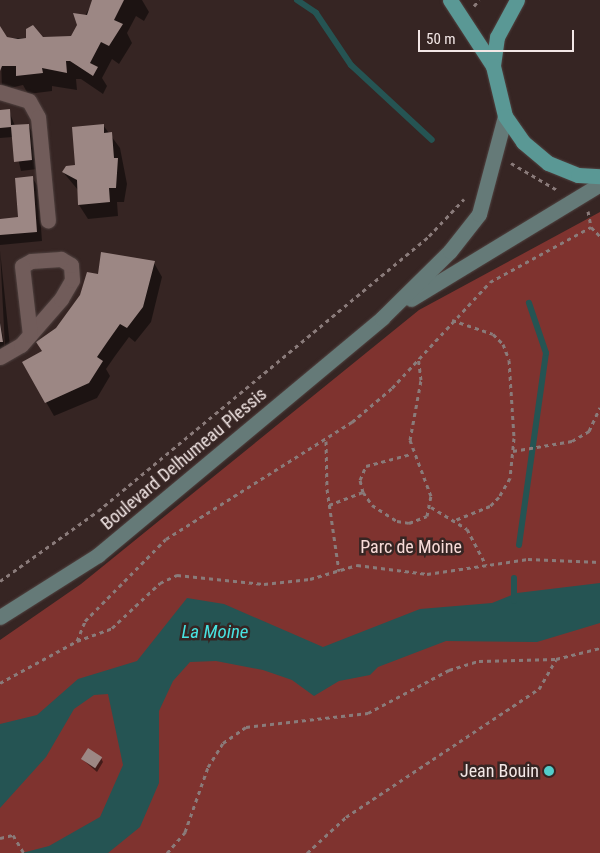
<!DOCTYPE html>
<style>
body{margin:0}
#map{position:relative;width:600px;height:853px;overflow:hidden;background:#362523;font-family:"Roboto Condensed",sans-serif}
div>[style]{position:absolute}
.green>*{inset:0;background:#7f332f}
.water>*{inset:0;background:#255453}
.shadow>*{inset:0;background:#0007}
.stream>*{height:6px;margin:-3px;padding:0 3px;transform-origin:3px;border-radius:3px;background:#255453}
.building>*{inset:0;background:#9c8784;transform-origin:0 0}
.path>*{height:3px;margin-top:-1.5px;transform-origin:0;background:repeating-linear-gradient(90deg,#8a7b7a 0 4px,transparent 0 8px)}
.roads{filter:drop-shadow(0 0 1px #504240) drop-shadow(0 0 1px #504240)}
.street>*{height:15px;margin:-7.5px;padding:0 7.5px;transform-origin:7.5px;border-radius:7.5px;background:#715c5a}
.secondary>*{height:15px;margin:-7.5px;padding:0 7.5px;transform-origin:7.5px;border-radius:7.5px;background:#657a78}
.primary>*{height:15px;margin:-7.5px;padding:0 7.5px;transform-origin:7.5px;border-radius:7.5px;background:#5a9895}
.dots>*{width:14px;height:14px;translate:-50% -50%;box-sizing:border-box;border:2px solid #362523;border-radius:50%}
span{translate:-50% -50%;white-space:nowrap;text-align:center;line-height:1.15;-webkit-text-stroke:5px #362523;paint-order:stroke}
.street-label{font-size:18px;color:#f3e7e6}
.park-label{font-size:18px;color:#f8dbd8}
.poi-label{font-size:18px;color:#f3e7e6}
.right{translate:-100% -50%;text-align:right}
.water-label{font-size:19px;color:#48e3e1;font-style:italic}
.scale{position:absolute;left:418px;top:30px;width:156px;height:22px;box-sizing:border-box;border:2px solid #f3e7e6;border-top:0;padding-left:6px;font-size:15px;line-height:18px;white-space:nowrap;color:#f3e7e6;-webkit-text-stroke:4px #362523;paint-order:stroke}
</style>
<div id="map">
<div class="green">
<i style="clip-path:polygon(600px 212px,600px 853px,0 853px,0 640px,81px 584px,419px 310px)"></i>
</div>
<div class="water">
<i style="clip-path:polygon(600px 583px,600px 623px,537px 642px,446px 641px,378px 667px,370px 675px,339px 681px,314px 696px,292px 680px,263px 670px,216px 661px,190px 662px,173px 681px,159px 711px,159px 783px,140px 827px,108px 853px,22px 853px,49px 846px,100px 817px,123px 765px,108px 694px,94px 695px,74px 709px,46px 757px,0 808px,0 724px,37px 715px,78px 679px,137px 661px,187px 598px,224px 604px,323px 647px,420px 609px,492px 603px,517px 593px)"></i>
</div>
<div class="shadow">
<i style="clip-path:polygon(94px 0,142px 0,149px 12px,144px 21px,136px 16px,127px 33px,132px 43px,119px 64px,112px 59px,102px 78px,107px 86px,103px 94px,81px 79px,76px 79px,77px 90px,52px 86px,52px 91px,28px 94px,23px 85px,2px 90px,0 28px,6px 38px,72px 38px)"></i>
<i style="clip-path:polygon(9px 111px,15px 126px,28px 125px,34px 135px,37px 169px,21px 171px,13px 137px,0 138px,0 112px)"></i>
<i style="clip-path:polygon(103px 125px,120px 148px,127px 184px,124px 202px,117px 202px,118px 216px,88px 219px,79px 205px,78px 190px,63px 172px,76px 166px)"></i>
<i style="clip-path:polygon(32px 177px,38px 187px,42px 241px,0 245px,0 220px,19px 218px)"></i>
<i style="clip-path:polygon(0 250px,11px 356px,0 357px,0 322px,5px 348px)"></i>
<i style="clip-path:polygon(154px 263px,162px 277px,151px 322px,135px 342px,129px 337px,115px 356px,106px 369px,110px 376px,97px 398px,54px 416px,46px 402px,43px 351px,57px 329px,99px 275px)"></i>
<i style="clip-path:polygon(101px 758px,103px 762px,97px 772px,82px 759px)"></i>
</div>
<div class="stream">
<i style="left:297px;top:0;width:23px;rotate:34deg"></i>
<i style="left:316px;top:13px;width:63px;rotate:56.1deg"></i>
<i style="left:351px;top:65px;width:110px;rotate:42.8deg"></i>
<i style="left:519px;top:545px;width:194px;rotate:-82deg"></i>
<i style="left:546px;top:353px;width:53px;rotate:-108.8deg"></i>
<i style="left:514px;top:601px;width:23px;rotate:-90deg"></i>
</div>
<div class="building">
<i style="clip-path:polygon(92px 0,124px 0,114px 20px,123px 24px,109px 46px,101px 42px,90px 63px,98px 67px,93px 76px,70px 61px,66px 61px,67px 73px,42px 68px,43px 73px,16px 76px,16px 66px,2px 66px,0 71px,0 26px,7px 37px,18px 39px,26px 38px,26px 29px,33px 25px,43px 37px,71px 36px,77px 25px,73px 13px,87px 15px)"></i>
<i style="clip-path:polygon(10px 109px,11px 125px,29px 124px,32px 160px,14px 162px,11px 127px,0 128px,0 110px)"></i>
<i style="clip-path:polygon(104px 124px,104px 133px,112px 132px,114px 158px,118px 158px,116px 188px,109px 188px,110px 202px,78px 205px,77px 180px,62px 172px,66px 166px,75px 165px,72px 127px)"></i>
<i style="clip-path:polygon(33px 176px,37px 232px,0 235px,0 219px,18px 217px,15px 178px)"></i>
<i style="clip-path:polygon(101px 252px,155px 261px,143px 307px,127px 328px,120px 324px,108px 341px,97px 357px,103px 361px,89px 383px,45px 403px,22px 362px,42px 351px,36px 342px,56px 328px,80px 295px,87px 272px,98px 274px)"></i>
<i style="clip-path:polygon(0 323px,3px 342px,0 342px)"></i>
<i style="left:88px;top:748px;width:17px;height:13px;rotate:33deg"></i>
</div>
<div class="path">
<i style="left:474px;top:6px;width:8px;rotate:-50deg"></i>
<i style="left:511px;top:163px;width:53px;rotate:30.4deg"></i>
<i style="left:588px;top:211px;width:16px;rotate:79deg"></i>
<i style="left:452px;top:320px;width:43px;rotate:18.9deg"></i>
<i style="left:493px;top:334px;width:14px;rotate:45deg"></i>
<i style="left:503px;top:344px;width:17px;rotate:69deg"></i>
<i style="left:509px;top:360px;width:78px;rotate:86.3deg"></i>
<i style="left:514px;top:438px;width:40px;rotate:95.7deg"></i>
<i style="left:510px;top:478px;width:22px;rotate:120deg"></i>
<i style="left:499px;top:497px;width:13px;rotate:135deg"></i>
<i style="left:490px;top:506px;width:38px;rotate:158deg"></i>
<i style="left:326px;top:441px;width:48px;rotate:88.8deg"></i>
<i style="left:327px;top:489px;width:83px;rotate:81.7deg"></i>
<i style="left:513px;top:451px;width:60px;rotate:-9.6deg"></i>
<i style="left:572px;top:441px;width:20px;rotate:-30deg"></i>
<i style="left:589px;top:431px;width:26px;rotate:-65deg"></i>
<i style="left:363px;top:492px;width:12px;rotate:-104deg"></i>
<i style="left:360px;top:480px;width:15px;rotate:-67deg"></i>
<i style="left:366px;top:466px;width:47px;rotate:-14.9deg"></i>
<i style="left:329px;top:505px;width:36px;rotate:-21deg"></i>
<i style="left:363px;top:492px;width:16px;rotate:55deg"></i>
<i style="left:372px;top:505px;width:30px;rotate:33deg"></i>
<i style="left:397px;top:521px;width:12px;rotate:9deg"></i>
<i style="left:409px;top:523px;width:19px;rotate:-21deg"></i>
<i style="left:427px;top:516px;width:20px;rotate:-79deg"></i>
<i style="left:431px;top:496px;width:60px;rotate:-110.6deg"></i>
<i style="left:410px;top:440px;width:61px;rotate:-79.6deg"></i>
<i style="left:421px;top:380px;width:23px;rotate:-97deg"></i>
<i style="left:431px;top:507px;width:42px;rotate:31.4deg"></i>
<i style="left:467px;top:529px;width:41px;rotate:62.2deg"></i>
<i style="left:0;top:581px;width:120px;rotate:-35.5deg"></i>
<i style="left:98px;top:511px;width:430px;rotate:-39.7deg"></i>
<i style="left:429px;top:236px;width:51px;rotate:-46.6deg"></i>
<i style="left:77px;top:641px;width:22px;rotate:-68deg"></i>
<i style="left:85px;top:621px;width:115px;rotate:-45.4deg"></i>
<i style="left:166px;top:539px;width:220px;rotate:-32.2deg"></i>
<i style="left:352px;top:422px;width:52px;rotate:-40.4deg"></i>
<i style="left:392px;top:388px;width:144px;rotate:-47.2deg"></i>
<i style="left:490px;top:282px;width:115px;rotate:-28.6deg"></i>
<i style="left:591px;top:227px;width:13px;rotate:45deg"></i>
<i style="left:0;top:683px;width:88px;rotate:-28.6deg"></i>
<i style="left:77px;top:641px;width:37px;rotate:-20deg"></i>
<i style="left:112px;top:628px;width:66px;rotate:-43.2deg"></i>
<i style="left:160px;top:583px;width:19px;rotate:-25deg"></i>
<i style="left:177px;top:575px;width:87px;rotate:5.9deg"></i>
<i style="left:264px;top:584px;width:46px;rotate:-6.2deg"></i>
<i style="left:310px;top:579px;width:49px;rotate:-16.6deg"></i>
<i style="left:357px;top:565px;width:71px;rotate:7.3deg"></i>
<i style="left:427px;top:574px;width:102px;rotate:-8.4deg"></i>
<i style="left:528px;top:559px;width:72px;rotate:2.4deg"></i>
<i style="left:0;top:838px;width:13px;rotate:-13deg"></i>
<i style="left:13px;top:835px;width:21px;rotate:59deg"></i>
<i style="left:167px;top:853px;width:28px;rotate:-49deg"></i>
<i style="left:185px;top:832px;width:69px;rotate:-70.5deg"></i>
<i style="left:208px;top:767px;width:28px;rotate:-58deg"></i>
<i style="left:223px;top:743px;width:28px;rotate:-35deg"></i>
<i style="left:246px;top:727px;width:123px;rotate:-6.5deg"></i>
<i style="left:368px;top:713px;width:92px;rotate:-28deg"></i>
<i style="left:449px;top:670px;width:31px;rotate:-17deg"></i>
<i style="left:479px;top:661px;width:77px;rotate:-1.5deg"></i>
<i style="left:556px;top:659px;width:45px;rotate:-14deg"></i>
<i style="left:307px;top:853px;width:53px;rotate:-42.7deg"></i>
<i style="left:346px;top:817px;width:232px;rotate:-33.6deg"></i>
<i style="left:539px;top:689px;width:34px;rotate:-60deg"></i>
</div>
<div class="roads">
<div class="street">
<i style="left:0;top:92px;width:30px;rotate:17deg"></i>
<i style="left:29px;top:101px;width:18px;rotate:61deg"></i>
<i style="left:38px;top:117px;width:104px;rotate:84.5deg"></i>
<i style="left:0;top:357px;width:24px;rotate:-30deg"></i>
<i style="left:21px;top:345px;width:61px;rotate:-49deg"></i>
<i style="left:61px;top:299px;width:22px;rotate:-60deg"></i>
<i style="left:72px;top:280px;width:15px;rotate:-94deg"></i>
<i style="left:71px;top:265px;width:12px;rotate:-149deg"></i>
<i style="left:61px;top:259px;width:30px;rotate:176deg"></i>
<i style="left:31px;top:261px;width:10px;rotate:151deg"></i>
<i style="left:22px;top:266px;width:69px;rotate:83.4deg"></i>
</div>
<div class="secondary">
<i style="left:411px;top:299px;width:221px;rotate:-31.3deg"></i>
<i style="left:0;top:617px;width:116px;rotate:-32.3deg"></i>
<i style="left:98px;top:555px;width:370px;rotate:-39.8deg"></i>
<i style="left:382px;top:318px;width:95px;rotate:-44.6deg"></i>
<i style="left:450px;top:251px;width:47px;rotate:-51.9deg"></i>
<i style="left:479px;top:214px;width:101px;rotate:-75.1deg"></i>
</div>
<div class="primary">
<i style="left:450px;top:0;width:79px;rotate:56.9deg"></i>
<i style="left:517px;top:0;width:42px;rotate:118.4deg"></i>
<i style="left:497px;top:37px;width:29px;rotate:98deg"></i>
<i style="left:493px;top:66px;width:51px;rotate:76.5deg"></i>
<i style="left:505px;top:116px;width:32px;rotate:55deg"></i>
<i style="left:523px;top:142px;width:33px;rotate:40deg"></i>
<i style="left:548px;top:163px;width:32px;rotate:22deg"></i>
<i style="left:578px;top:175px;width:22px;rotate:3deg"></i>
</div>
</div>
<div class="dots">
<i style="left:549px;top:771px;background:#53cdcb"></i>
</div>
<div class="street-label">
<span style="left:184px;top:459px;rotate:-40deg">Boulevard Delhumeau Plessis</span>
</div>
<div class="park-label">
<span style="left:411px;top:547px">Parc de Moine</span>
</div>
<div class="poi-label">
<span class="right" style="left:539px;top:771px">Jean Bouin</span>
</div>
<div class="water-label">
<span style="left:215px;top:632px">La Moine</span>
</div>
<div class="scale">50 m</div>
</div>
